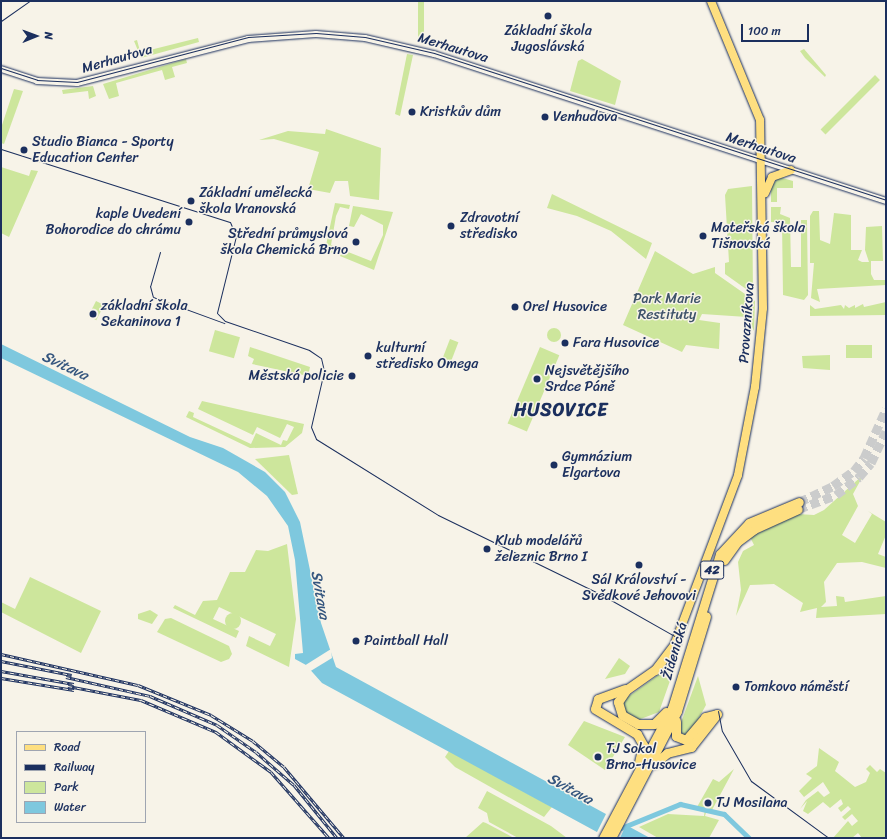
<!DOCTYPE html>
<meta charset="utf-8">
<style>
body{margin:0}
#map{position:relative;width:887px;height:839px;overflow:hidden;background:#f7f3e8;font-family:Sriracha,sans-serif}
div>[style]{position:absolute}
.green>*{inset:0;background:#cde69c;transform-origin:0 0}
.round{border-radius:50%}
.water>*{inset:0;background:#7ec8de}
.pier>*{inset:0;background:#f7f3e8}
.canal>*{height:5px;margin:-2.5px;padding:0 2.5px;transform-origin:2.5px;border-radius:2.5px;background:#7ec8de}
.highway-tunnel>*{height:9px;margin-top:-4.5px;transform-origin:0;background:repeating-linear-gradient(90deg,#cbcccc 0 9px,transparent 0 13.5px)}
.roads{filter:drop-shadow(0 0 1px #1b2f5e) drop-shadow(0 0 1px #1b2f5e)}
.minor>*{height:6px;margin:-3px;padding:0 3px;transform-origin:3px;border-radius:3px;background:#f7f3e8}
.major>*{height:8px;margin:-4px;padding:0 4px;transform-origin:4px;border-radius:4px;background:#fedf80}
.highway>*{height:9px;margin:-4.5px;padding:0 4.5px;transform-origin:4.5px;border-radius:4.5px;background:#fedf80}
.tram>*{height:1px;margin:-0.5px;padding:0 0.5px;transform-origin:0.5px;border-radius:0.5px;background:#1b2f5e}
.rail>*{height:3px;margin-top:-1.5px;transform-origin:0;background:repeating-linear-gradient(90deg,#f7f3e8 0 4.5px,#1b2f5e 0 9px);box-sizing:border-box;border-block:1px solid #1b2f5e}
.dots>*{width:11px;height:11px;translate:-50% -50%;box-sizing:border-box;border:2px solid #f7f3e8;border-radius:50%}
span{translate:-50% -50%;white-space:nowrap;text-align:center;line-height:1.15;-webkit-text-stroke:3px #f7f3e8;paint-order:stroke}
.shield-label span{padding:1px 3px;background:#f7f3e8;border:1px solid;border-radius:3px;-webkit-text-stroke-width:0}
.shield-label{font-size:13px;color:#1b2f5e;font-weight:700}
.poi-label{font-size:14px;color:#1b2f5e}
.left{translate:0 -50%;text-align:left}
.right{translate:-100% -50%;text-align:right}
.street-label{font-size:14px;color:#1b2f5e}
.park-label{font-size:14px;color:#3f546a}
.water-label{font-size:15px;color:#34557e;font-style:italic}
.district-label{font-size:18px;color:#1b2f5e;font-weight:700;letter-spacing:1px}
.frame{position:absolute;inset:0;border:2px solid #1b2f5e;pointer-events:none}
.legend{position:absolute;left:16px;top:731px;width:130px;height:92px;box-sizing:border-box;background:#f7f3e8;border:1px solid #9fa5b1;margin:0;padding:5px 7px;list-style:none;font-size:12px;color:#1b2f5e}
.legend li{display:flex;align-items:center;gap:8px;height:20px}
.legend b{width:20px;border:1px solid #9fa5b1}
.north{position:absolute;left:16px;top:16px;width:40px;height:40px;-webkit-text-stroke:3px #f7f3e8;paint-order:stroke;rotate:89deg;font-size:11px;font-weight:700;line-height:16px;text-align:center;color:#1b2f5e}
.north::after{content:'';display:block;margin:auto;width:14px;height:18px;background:#1b2f5e;clip-path:polygon(50% 0,100% 100%,50% 72%,0 100%)}
.scale{position:absolute;left:741px;top:24px;width:68px;height:18px;box-sizing:border-box;border:2px solid #1b2f5e;border-top:0;padding-left:5px;font-size:12px;line-height:14px;white-space:nowrap;color:#1b2f5e;-webkit-text-stroke:3px #f7f3e8;paint-order:stroke}
</style>
<div id="map">
<div class="green">
<i style="left:418px;top:1px;width:6px;height:41px"></i>
<i style="clip-path:polygon(198px 38px,199px 42px,141px 58px,134px 41px,137px 40px,140px 51px,146px 51px)"></i>
<i style="clip-path:polygon(804px 49px,826px 75px,825px 77px,805px 58px,800px 51px)"></i>
<i style="clip-path:polygon(407px 54px,413px 55px,400px 116px,395px 114px)"></i>
<i style="clip-path:polygon(186px 59px,187px 63px,172px 67px,175px 77px,165px 80px,162px 70px,116px 83px,119px 96px,109px 99px,103px 84px)"></i>
<i style="clip-path:polygon(582px 59px,621px 81px,615px 105px,570px 91px,578px 61px)"></i>
<i style="left:875px;top:75px;width:7px;height:77px;rotate:45deg"></i>
<i style="clip-path:polygon(93px 86px,96px 96px,89px 99px,88px 91px,63px 94px,62px 90px)"></i>
<i style="clip-path:polygon(14px 89px,23px 91px,4px 144px,1px 143px,1px 128px)"></i>
<i style="clip-path:polygon(326px 129px,381px 148px,379px 200px,350px 196px,348px 181px,335px 181px,330px 193px,308px 189px,319px 152px,274px 139px,259px 140px,288px 131px,325px 134px)"></i>
<i style="clip-path:polygon(1px 167px,29px 176px,31px 170px,38px 171px,9px 237px,1px 233px)"></i>
<i style="clip-path:polygon(779px 177px,793px 181px,793px 188px,777px 188px,777px 202px,771px 202px,771px 187px)"></i>
<i style="clip-path:polygon(752px 186px,753px 294px,725px 274px,725px 263px,729px 262px,725px 195px,728px 189px)"></i>
<i style="clip-path:polygon(552px 194px,652px 243px,646px 259px,611px 231px,577px 216px,547px 208px)"></i>
<i style="clip-path:polygon(335px 203px,350px 205px,349px 209px,340px 207px,336px 216px,331px 245px,336px 247px,333px 253px,325px 250px)"></i>
<i style="clip-path:polygon(353px 206px,393px 212px,374px 270px,340px 256px,343px 250px,371px 261px,383px 235px,383px 225px,361px 214px,354px 227px,349px 226px)"></i>
<i style="clip-path:polygon(771px 207px,781px 207px,780px 214px,790px 218px,791px 267px,801px 267px,801px 220px,807px 220px,808px 295px,804px 300px,783px 295px,782px 222px,771px 222px)"></i>
<i style="clip-path:polygon(813px 211px,819px 211px,820px 240px,830px 244px,834px 213px,851px 215px,851px 250px,862px 250px,858px 260px,862px 262px,869px 262px,865px 250px,866px 227px,882px 226px,883px 261px,871px 261px,871px 274px,874px 280px,886px 280px,886px 285px,817px 289px,820px 302px,811px 298px,814px 263px,810px 263px,810px 216px)"></i>
<i style="clip-path:polygon(655px 251px,693px 274px,715px 267px,715px 273px,755px 301px,754px 331px,747px 317px,702px 314px,699px 320px,720px 323px,719px 349px,686px 345px,682px 352px,623px 325px)"></i>
<i style="left:96px;top:301px;width:9px;height:17px;rotate:27deg"></i>
<i style="clip-path:polygon(886px 302px,886px 315px,810px 316px,810px 305px,815px 309px,841px 305px,844px 309px,845px 305px,849px 308px,855px 305px,855px 308px,863px 304px,864px 307px)"></i>
<i class="round" style="left:547px;top:328px;width:14px;height:14px"></i>
<i style="left:215px;top:330px;width:26px;height:22px;rotate:16deg"></i>
<i style="left:450px;top:339px;width:9px;height:25px;rotate:21deg"></i>
<i style="left:846px;top:345px;width:26px;height:13px"></i>
<i style="clip-path:polygon(250px 347px,310px 367px,308px 376px,252px 364px,254px 359px,248px 356px)"></i>
<i style="left:540px;top:347px;width:21px;height:83px;rotate:23deg"></i>
<i style="clip-path:polygon(830px 355px,830px 370px,803px 368px,802px 356px)"></i>
<i style="clip-path:polygon(202px 401px,304px 424px,302px 433px,285px 447px,250px 448px,186px 417px,189px 411px,194px 413px,193px 417px,251px 444px,256px 433px,281px 445px,283px 440px,287px 441px,294px 427px,287px 424px,280px 438px,257px 427px,253px 435px,198px 409px)"></i>
<i style="clip-path:polygon(289px 455px,298px 494px,292px 495px,255px 459px)"></i>
<i style="clip-path:polygon(864px 474px,853px 494px,858px 506px,842px 535px,855px 543px,872px 514px,868px 511px,886px 522px,886px 535px,878px 554px,886px 557px,886px 568px,862px 562px,837px 563px,824px 582px,826px 602px,821px 607px,837px 606px,836px 596px,844px 597px,845px 602px,886px 596px,886px 614px,816px 618px,817px 608px,800px 612px,803px 603px,774px 584px,750px 585px,736px 616px,741px 590px,738px 562px,743px 551px,754px 545px,750px 537px,797px 514px,814px 515px,824px 510px)"></i>
<i style="clip-path:polygon(287px 544px,296px 619px,289px 667px,246px 646px,249px 636px,270px 646px,276px 634px,219px 607px,213px 619px,239px 631px,236px 638px,173px 608px,175px 605px,195px 615px,203px 601px,217px 600px,230px 572px,245px 572px,256px 550px,268px 551px)"></i>
<i style="clip-path:polygon(30px 577px,101px 611px,81px 653px,1px 612px,1px 602px,15px 609px)"></i>
<i style="clip-path:polygon(150px 610px,158px 615px,152px 624px,138px 619px,138px 614px)"></i>
<i class="round" style="left:225px;top:613px;width:16px;height:16px"></i>
<i style="clip-path:polygon(171px 618px,229px 646px,232px 654px,229px 659px,221px 662px,157px 632px,165px 619px)"></i>
<i style="clip-path:polygon(619px 658px,630px 666px,625px 674px,605px 679px)"></i>
<i style="clip-path:polygon(672px 658px,677px 661px,659px 712px,638px 720px,624px 713px,622px 701px,661px 673px)"></i>
<i style="clip-path:polygon(698px 676px,706px 705px,690px 734px,684px 736px,679px 728px)"></i>
<i style="clip-path:polygon(584px 721px,625px 737px,605px 770px,568px 745px)"></i>
<i style="clip-path:polygon(819px 748px,839px 762px,835px 771px,855px 787px,866px 782px,870px 773px,866px 769px,870px 765px,877px 772px,880px 769px,886px 773px,886px 838px,862px 838px,858px 833px,852px 838px,833px 838px,848px 821px,852px 826px,858px 821px,852px 814px,845px 820px,842px 817px,851px 809px,848px 806px,841px 812px,838px 808px,843px 804px,841px 799px,830px 808px,823px 802px,808px 814px,803px 811px,807px 801px,800px 809px,806px 800px,818px 791px,824px 797px,830px 793px,823px 782px,804px 797px,799px 791px,812px 778px,806px 774px,817px 766px)"></i>
<i style="clip-path:polygon(449px 751px,552px 807px,544px 817px,455px 767px,445px 757px)"></i>
<i style="clip-path:polygon(734px 769px,712px 810px,707px 809px,705px 816px,719px 820px,709px 838px,658px 838px,639px 827px,668px 814px,704px 816px,705px 809px,697px 807px,713px 779px,719px 782px)"></i>
<i style="clip-path:polygon(487px 791px,551px 826px,567px 838px,518px 838px,489px 822px,487px 813px,478px 808px)"></i>
<i style="clip-path:polygon(483px 822px,486px 823px,514px 838px,465px 838px)"></i>
</div>
<div class="water">
<i style="clip-path:polygon(1px 344px,190px 437px,223px 448px,265px 472px,285px 492px,300px 522px,321px 623px,336px 667px,650px 838px,608px 838px,322px 683px,306px 665px,295px 659px,295px 654px,303px 653px,295px 560px,288px 526px,267px 496px,238px 472px,1px 358px)"></i>
</div>
<div class="pier">
<i style="clip-path:polygon(331px 649px,332px 658px,309px 672px,304px 666px)"></i>
<i style="clip-path:polygon(607px 812px,627px 823px,620px 838px,604px 838px,596px 834px)"></i>
</div>
<div class="canal">
<i style="left:621px;top:828px;width:64px;rotate:-22.1deg"></i>
<i style="left:680px;top:804px;width:45px;rotate:12.8deg"></i>
<i style="left:724px;top:814px;width:35px;rotate:44deg"></i>
</div>
<div class="highway-tunnel">
<i style="left:799px;top:502px;width:38px;rotate:-25deg"></i>
<i style="left:833px;top:486px;width:26px;rotate:-36deg"></i>
<i style="left:854px;top:471px;width:16px;rotate:-52deg"></i>
<i style="left:864px;top:458px;width:54px;rotate:-65.8deg"></i>
<i style="left:798px;top:509px;width:40px;rotate:-20.2deg"></i>
<i style="left:836px;top:495px;width:29px;rotate:-38deg"></i>
<i style="left:859px;top:477px;width:18px;rotate:-49deg"></i>
<i style="left:871px;top:463px;width:35px;rotate:-65deg"></i>
</div>
<div class="roads">
<div class="minor">
<i style="left:1px;top:69px;width:38px;rotate:18deg"></i>
<i style="left:37px;top:81px;width:40px;rotate:2.9deg"></i>
<i style="left:77px;top:83px;width:177px;rotate:-14.4deg"></i>
<i style="left:248px;top:39px;width:68px;rotate:-4.2deg"></i>
<i style="left:316px;top:34px;width:49px;rotate:4.7deg"></i>
<i style="left:365px;top:38px;width:71px;rotate:13.1deg"></i>
<i style="left:434px;top:54px;width:475px;rotate:18deg"></i>
</div>
<div class="major">
<i style="left:765px;top:193px;width:17px;rotate:-66deg"></i>
<i style="left:772px;top:177px;width:20px;rotate:-20deg"></i>
<i style="left:675px;top:643px;width:179px;rotate:-69.4deg"></i>
<i style="left:738px;top:475px;width:90px;rotate:-79.1deg"></i>
<i style="left:755px;top:387px;width:79px;rotate:-84.2deg"></i>
<i style="left:763px;top:308px;width:188px;rotate:-90.9deg"></i>
<i style="left:760px;top:120px;width:129px;rotate:-112.4deg"></i>
</div>
<div class="highway">
<i style="left:724px;top:560px;width:22px;rotate:-54deg"></i>
<i style="left:737px;top:542px;width:21px;rotate:-37deg"></i>
<i style="left:754px;top:529px;width:48px;rotate:-24.4deg"></i>
<i style="left:625px;top:689px;width:29px;rotate:160deg"></i>
<i style="left:598px;top:699px;width:10px;rotate:107deg"></i>
<i style="left:595px;top:709px;width:49px;rotate:30.8deg"></i>
<i style="left:637px;top:734px;width:13px;rotate:61deg"></i>
<i style="left:643px;top:745px;width:18px;rotate:103deg"></i>
<i style="left:666px;top:712px;width:17px;rotate:135deg"></i>
<i style="left:654px;top:724px;width:16px;rotate:180deg"></i>
<i style="left:638px;top:724px;width:18px;rotate:-151deg"></i>
<i style="left:622px;top:715px;width:14px;rotate:-107deg"></i>
<i style="left:618px;top:702px;width:14px;rotate:-56deg"></i>
<i style="left:626px;top:690px;width:35px;rotate:-35deg"></i>
<i style="left:655px;top:670px;width:34px;rotate:-53deg"></i>
<i style="left:676px;top:721px;width:15px;rotate:90deg"></i>
<i style="left:676px;top:736px;width:11px;rotate:22deg"></i>
<i style="left:686px;top:740px;width:30px;rotate:-50deg"></i>
<i style="left:705px;top:717px;width:12px;rotate:-14deg"></i>
<i style="left:654px;top:764px;width:17px;rotate:-40deg"></i>
<i style="left:667px;top:753px;width:25px;rotate:-14deg"></i>
<i style="left:691px;top:747px;width:42px;rotate:-51.8deg"></i>
<i style="left:603px;top:838px;width:147px;rotate:-62deg"></i>
<i style="left:672px;top:708px;width:161px;rotate:-72.7deg"></i>
<i style="left:720px;top:554px;width:42px;rotate:-46.9deg"></i>
<i style="left:749px;top:523px;width:54px;rotate:-22.8deg"></i>
<i style="left:611px;top:838px;width:143px;rotate:-62.5deg"></i>
<i style="left:677px;top:711px;width:99px;rotate:-73deg"></i>
</div>
</div>
<div class="tram">
<i style="left:1px;top:21px;width:35px;rotate:-35deg"></i>
<i style="left:1px;top:68px;width:38px;rotate:18deg"></i>
<i style="left:37px;top:80px;width:40px;rotate:2.9deg"></i>
<i style="left:77px;top:82px;width:177px;rotate:-14.7deg"></i>
<i style="left:248px;top:37px;width:68px;rotate:-3.4deg"></i>
<i style="left:316px;top:33px;width:49px;rotate:4.7deg"></i>
<i style="left:365px;top:37px;width:71px;rotate:13.1deg"></i>
<i style="left:434px;top:53px;width:475px;rotate:18deg"></i>
<i style="left:1px;top:149px;width:240px;rotate:17.7deg"></i>
<i style="left:230px;top:222px;width:15px;rotate:67deg"></i>
<i style="left:236px;top:236px;width:79px;rotate:103.9deg"></i>
<i style="left:217px;top:313px;width:11px;rotate:45deg"></i>
<i style="left:225px;top:321px;width:89px;rotate:19deg"></i>
<i style="left:309px;top:350px;width:14px;rotate:34deg"></i>
<i style="left:321px;top:358px;width:13px;rotate:77deg"></i>
<i style="left:324px;top:371px;width:57px;rotate:103.1deg"></i>
<i style="left:311px;top:427px;width:13px;rotate:67deg"></i>
<i style="left:316px;top:439px;width:144px;rotate:31.9deg"></i>
<i style="left:438px;top:515px;width:182px;rotate:26deg"></i>
<i style="left:602px;top:595px;width:87px;rotate:29.5deg"></i>
<i style="left:160px;top:252px;width:35px;rotate:106deg"></i>
<i style="left:150px;top:286px;width:11px;rotate:75deg"></i>
<i style="left:153px;top:297px;width:76px;rotate:20.1deg"></i>
<i style="left:718px;top:711px;width:20px;rotate:79deg"></i>
<i style="left:722px;top:731px;width:58px;rotate:59.9deg"></i>
<i style="left:751px;top:781px;width:97px;rotate:36.2deg"></i>
</div>
<div class="rail">
<i style="left:1px;top:654px;width:140px;rotate:12.8deg"></i>
<i style="left:138px;top:685px;width:79px;rotate:22.3deg"></i>
<i style="left:211px;top:715px;width:49px;rotate:31.8deg"></i>
<i style="left:253px;top:741px;width:40px;rotate:40deg"></i>
<i style="left:284px;top:767px;width:93px;rotate:49.8deg"></i>
<i style="left:1px;top:661px;width:72px;rotate:11.2deg"></i>
<i style="left:1px;top:671px;width:74px;rotate:10.1deg"></i>
<i style="left:66px;top:677px;width:86px;rotate:12.7deg"></i>
<i style="left:150px;top:696px;width:73px;rotate:23.4deg"></i>
<i style="left:217px;top:725px;width:47px;rotate:34.7deg"></i>
<i style="left:256px;top:752px;width:50px;rotate:41deg"></i>
<i style="left:294px;top:785px;width:68px;rotate:50.9deg"></i>
<i style="left:1px;top:678px;width:74px;rotate:9.3deg"></i>
<i style="left:68px;top:686px;width:74px;rotate:10.9deg"></i>
<i style="left:141px;top:700px;width:82px;rotate:23.1deg"></i>
<i style="left:216px;top:732px;width:68px;rotate:36deg"></i>
<i style="left:271px;top:772px;width:88px;rotate:48.7deg"></i>
</div>
<div class="dots">
<i style="left:548px;top:16px;background:#1b2f5e"></i>
<i style="left:412px;top:112px;background:#1b2f5e"></i>
<i style="left:545px;top:117px;background:#1b2f5e"></i>
<i style="left:24px;top:150px;background:#1b2f5e"></i>
<i style="left:191px;top:201px;background:#1b2f5e"></i>
<i style="left:189px;top:222px;background:#1b2f5e"></i>
<i style="left:451px;top:226px;background:#1b2f5e"></i>
<i style="left:703px;top:236px;background:#1b2f5e"></i>
<i style="left:356px;top:242px;background:#1b2f5e"></i>
<i style="left:515px;top:307px;background:#1b2f5e"></i>
<i style="left:93px;top:314px;background:#1b2f5e"></i>
<i style="left:565px;top:343px;background:#1b2f5e"></i>
<i style="left:368px;top:356px;background:#1b2f5e"></i>
<i style="left:352px;top:376px;background:#1b2f5e"></i>
<i style="left:537px;top:379px;background:#1b2f5e"></i>
<i style="left:554px;top:465px;background:#1b2f5e"></i>
<i style="left:487px;top:549px;background:#1b2f5e"></i>
<i style="left:639px;top:565px;background:#1b2f5e"></i>
<i style="left:356px;top:641px;background:#1b2f5e"></i>
<i style="left:736px;top:687px;background:#1b2f5e"></i>
<i style="left:598px;top:757px;background:#1b2f5e"></i>
<i style="left:708px;top:803px;background:#1b2f5e"></i>
</div>
<div class="shield-label">
<span style="left:712px;top:570px">42</span>
</div>
<div class="poi-label">
<span style="left:548px;top:39px">Základní škola<br>Jugoslávská</span>
<span class="left" style="left:420px;top:112px">Kristkův dům</span>
<span class="left" style="left:553px;top:117px">Venhudova</span>
<span class="left" style="left:32px;top:150px">Studio Bianca - Sporty<br>Education Center</span>
<span class="left" style="left:199px;top:201px">Základní umělecká<br>škola Vranovská</span>
<span class="right" style="left:181px;top:222px">kaple Uvedení<br>Bohorodice do chrámu</span>
<span class="left" style="left:460px;top:226px">Zdravotní<br>středisko</span>
<span class="left" style="left:711px;top:236px">Mateřská škola<br>Tišnovská</span>
<span class="right" style="left:348px;top:242px">Střední průmyslová<br>škola Chemická Brno</span>
<span class="left" style="left:101px;top:314px">základní škola<br>Sekaninova 1</span>
<span class="left" style="left:523px;top:307px">Orel Husovice</span>
<span class="left" style="left:573px;top:343px">Fara Husovice</span>
<span class="left" style="left:376px;top:356px">kulturní<br>středisko Omega</span>
<span class="left" style="left:545px;top:379px">Nejsvětějšího<br>Srdce Páně</span>
<span class="right" style="left:344px;top:376px">Městská policie</span>
<span class="left" style="left:562px;top:465px">Gymnázium<br>Elgartova</span>
<span class="left" style="left:495px;top:549px">Klub modelářů<br>železnic Brno I</span>
<span style="left:639px;top:588px">Sál Království -<br>Svědkové Jehovovi</span>
<span class="left" style="left:364px;top:641px">Paintball Hall</span>
<span class="left" style="left:744px;top:687px">Tomkovo náměstí</span>
<span class="left" style="left:606px;top:757px">TJ Sokol<br>Brno-Husovice</span>
<span class="left" style="left:716px;top:803px">TJ Mosilana</span>
</div>
<div class="street-label">
<span style="left:453px;top:48px;rotate:17deg">Merhautova</span>
<span style="left:117px;top:59px;rotate:-16deg">Merhautova</span>
<span style="left:761px;top:148px;rotate:18deg">Merhautova</span>
<span style="left:747px;top:323px;rotate:-86deg">Provazníkova</span>
<span style="left:675px;top:651px;rotate:-74deg">Židenická</span>
</div>
<div class="park-label">
<span style="left:667px;top:307px">Park Marie<br>Restituty</span>
</div>
<div class="water-label">
<span style="left:65px;top:366px;rotate:25deg">Svitava</span>
<span style="left:320px;top:595px;rotate:80deg">Svitava</span>
<span style="left:570px;top:789px;rotate:29deg">Svitava</span>
</div>
<div class="district-label">
<span style="left:561px;top:410px">HUSOVICE</span>
</div>
<div class="frame"></div>
<ul class="legend">
<li><b style="height:5px;background:#fedf80"></b>Road</li>
<li><b style="height:5px;background:#1b2f5e"></b>Railway</li>
<li><b style="height:11px;background:#cde69c"></b>Park</li>
<li><b style="height:11px;background:#7ec8de"></b>Water</li>
</ul>
<div class="north">N</div>
<div class="scale">100 m</div>
</div>
